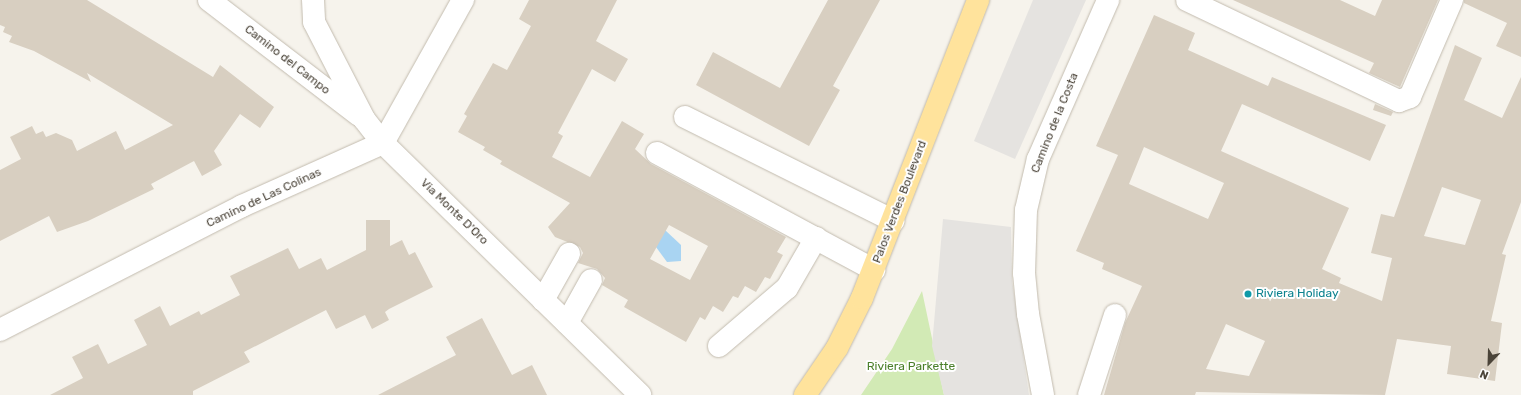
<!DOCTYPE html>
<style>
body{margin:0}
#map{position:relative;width:1521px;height:395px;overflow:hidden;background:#f6f3ec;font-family:Rubik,sans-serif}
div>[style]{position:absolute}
.green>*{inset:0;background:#d2eab5}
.parking>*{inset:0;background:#e5e3e0}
.water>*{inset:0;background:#a9d4f2}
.building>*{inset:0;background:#d8cfc1}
.roads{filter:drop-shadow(0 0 1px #c2bbae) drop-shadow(0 0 1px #c2bbae)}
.minor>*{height:22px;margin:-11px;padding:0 11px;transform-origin:11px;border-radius:11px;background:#fff}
.major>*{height:22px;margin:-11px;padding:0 11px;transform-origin:11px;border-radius:11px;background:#ffe39c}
.dots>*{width:11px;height:11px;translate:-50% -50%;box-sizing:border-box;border:2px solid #fff;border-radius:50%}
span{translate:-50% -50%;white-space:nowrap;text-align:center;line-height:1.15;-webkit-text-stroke:4px #fff;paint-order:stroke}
.street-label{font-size:12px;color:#4b4439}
.culture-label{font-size:12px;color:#0d838f}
.left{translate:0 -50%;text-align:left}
.park-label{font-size:12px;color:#4a7f2a}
.north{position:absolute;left:1469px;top:343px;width:40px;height:40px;-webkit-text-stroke:3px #fff;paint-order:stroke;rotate:203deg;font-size:11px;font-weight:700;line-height:16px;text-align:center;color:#4b4439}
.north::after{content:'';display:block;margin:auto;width:14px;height:18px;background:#4b4439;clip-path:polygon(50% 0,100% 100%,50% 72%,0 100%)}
</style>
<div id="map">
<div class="green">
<i style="clip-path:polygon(922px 291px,944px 395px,861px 395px,892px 349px)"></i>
</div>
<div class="parking">
<i style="clip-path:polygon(1033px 0,1086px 0,1015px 159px,974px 141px)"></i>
<i style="clip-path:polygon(943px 219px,1011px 227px,1012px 280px,1029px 395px,944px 395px,932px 346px)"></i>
</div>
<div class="water">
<i style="clip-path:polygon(665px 230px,681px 245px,681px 261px,667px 262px,653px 243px)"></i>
</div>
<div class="building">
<i style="clip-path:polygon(0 0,87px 0,213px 77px,220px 65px,274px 107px,260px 128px,240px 114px,214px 151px,222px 165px,202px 176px,194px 161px,151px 184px,154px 189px,88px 221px,57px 232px,49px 216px,0 241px,0 170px,21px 159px,10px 137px,32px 126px,36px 134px,43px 131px,46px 137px,56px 133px,72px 140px,77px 151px,116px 131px,125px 150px,173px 125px,87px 73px,91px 82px,34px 51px,9px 42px,12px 36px,3px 32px,5px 27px,0 25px)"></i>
<i style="clip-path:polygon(evenodd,529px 0,617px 0,596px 41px,628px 59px,615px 82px,592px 69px,558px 133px,563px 136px,552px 157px,590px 177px,622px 121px,644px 134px,635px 149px,651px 164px,786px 237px,777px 252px,783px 255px,770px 279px,765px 277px,756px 292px,745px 286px,738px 298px,733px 296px,723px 312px,713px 306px,705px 320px,700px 317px,686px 342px,624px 307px,628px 300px,602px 285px,605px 278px,597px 269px,578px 263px,583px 253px,580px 247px,555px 237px,548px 227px,570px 203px,500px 164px,502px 161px,483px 150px,485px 147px,458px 132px,467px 116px,464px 114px,493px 63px,507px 70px,531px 26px,519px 19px,529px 0,669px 225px,708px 246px,690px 280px,650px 259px,669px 225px)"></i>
<i style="clip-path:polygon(828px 0,880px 0,833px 86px,840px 90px,809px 146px,696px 85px,713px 52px,780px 88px)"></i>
<i style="clip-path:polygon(1233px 0,1340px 0,1375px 16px,1382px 0,1438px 0,1400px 87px,1369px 73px,1374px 63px)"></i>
<i style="clip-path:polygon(1464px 0,1521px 0,1521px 57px,1496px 46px,1507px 23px,1464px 3px)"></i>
<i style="clip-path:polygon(evenodd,1154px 15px,1195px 33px,1188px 50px,1268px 86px,1272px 77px,1386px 125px,1370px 161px,1242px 104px,1221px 151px,1349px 208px,1322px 269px,1341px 278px,1339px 283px,1382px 301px,1392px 258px,1371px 253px,1381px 214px,1394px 217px,1455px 45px,1482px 58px,1464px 100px,1502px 118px,1521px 77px,1521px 202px,1502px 254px,1506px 255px,1491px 321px,1502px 323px,1495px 381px,1447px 374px,1451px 346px,1397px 339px,1385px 395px,1196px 392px,1195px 395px,1104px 395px,1125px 323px,1142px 286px,1102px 269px,1104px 263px,1076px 251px,1118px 155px,1096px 146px,1154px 15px,1144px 147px,1224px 183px,1208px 219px,1129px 184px,1144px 147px,1154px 15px,1442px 187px,1481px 200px,1465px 245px,1424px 236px,1442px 187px,1154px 15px,1226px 324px,1265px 341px,1249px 376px,1206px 369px,1226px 324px)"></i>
<i style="clip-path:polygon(1375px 104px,1393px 112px,1391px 116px,1373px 110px)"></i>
<i style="clip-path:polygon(366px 220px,390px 220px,390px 246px,402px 240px,409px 255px,415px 252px,433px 287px,389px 309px,385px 312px,389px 320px,372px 329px,365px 315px,336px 329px,326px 310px,244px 352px,250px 362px,193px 391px,193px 395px,50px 395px,83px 378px,72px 357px,98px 344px,108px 364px,147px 345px,134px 320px,160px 306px,170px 326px,199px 311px,201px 315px,240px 295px,230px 276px,288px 248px,299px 269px,321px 258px,327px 270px,366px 250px)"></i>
<i style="clip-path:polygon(482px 318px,512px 375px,532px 365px,547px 395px,378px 395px,456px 355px,446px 337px)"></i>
</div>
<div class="roads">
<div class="minor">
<i style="left:209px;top:0;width:189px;rotate:37.5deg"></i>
<i style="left:313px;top:0;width:22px;rotate:87deg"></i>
<i style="left:314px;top:22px;width:109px;rotate:62.7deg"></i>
<i style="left:364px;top:119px;width:31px;rotate:52deg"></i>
<i style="left:383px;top:143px;width:360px;rotate:44.4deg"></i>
<i style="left:1187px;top:0;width:235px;rotate:25.5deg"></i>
<i style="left:1399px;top:101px;width:12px;rotate:-20deg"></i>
<i style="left:1410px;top:97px;width:106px;rotate:-66.6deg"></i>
<i style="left:685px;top:117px;width:233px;rotate:26.5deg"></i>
<i style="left:657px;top:153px;width:247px;rotate:28.3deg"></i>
<i style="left:543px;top:300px;width:53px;rotate:-60.5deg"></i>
<i style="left:567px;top:323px;width:49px;rotate:-60.8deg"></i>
<i style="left:0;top:330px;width:272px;rotate:-27.1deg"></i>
<i style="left:242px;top:206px;width:154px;rotate:-24.1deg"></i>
<i style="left:383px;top:143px;width:164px;rotate:-60.8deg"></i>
<i style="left:719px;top:346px;width:89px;rotate:-40.5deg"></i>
<i style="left:787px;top:288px;width:58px;rotate:-59.9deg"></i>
<i style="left:1043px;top:395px;width:82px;rotate:-100.5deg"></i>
<i style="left:1028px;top:314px;width:41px;rotate:-95.6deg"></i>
<i style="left:1024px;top:273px;width:63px;rotate:-88.2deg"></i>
<i style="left:1026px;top:210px;width:52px;rotate:-76.8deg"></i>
<i style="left:1038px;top:159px;width:174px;rotate:-66.2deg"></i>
<i style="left:1089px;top:395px;width:84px;rotate:-72deg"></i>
</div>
<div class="major">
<i style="left:805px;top:395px;width:57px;rotate:-55.8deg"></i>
<i style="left:837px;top:348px;width:56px;rotate:-63.4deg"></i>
<i style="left:862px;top:298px;width:320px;rotate:-68.7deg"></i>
</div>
</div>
<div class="dots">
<i style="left:1248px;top:294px;background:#0f9aa8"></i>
</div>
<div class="street-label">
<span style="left:287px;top:60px;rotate:38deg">Camino del Campo</span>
<span style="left:1055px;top:123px;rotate:-68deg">Camino de la Costa</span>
<span style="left:264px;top:198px;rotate:-25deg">Camino de Las Colinas</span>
<span style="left:900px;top:202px;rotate:-69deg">Palos Verdes Boulevard</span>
<span style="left:454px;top:212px;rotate:44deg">Via Monte D'Oro</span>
</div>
<div class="culture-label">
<span class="left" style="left:1256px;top:294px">Riviera Holiday</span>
</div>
<div class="park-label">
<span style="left:911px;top:367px">Riviera Parkette</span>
</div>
<div class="north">N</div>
</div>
